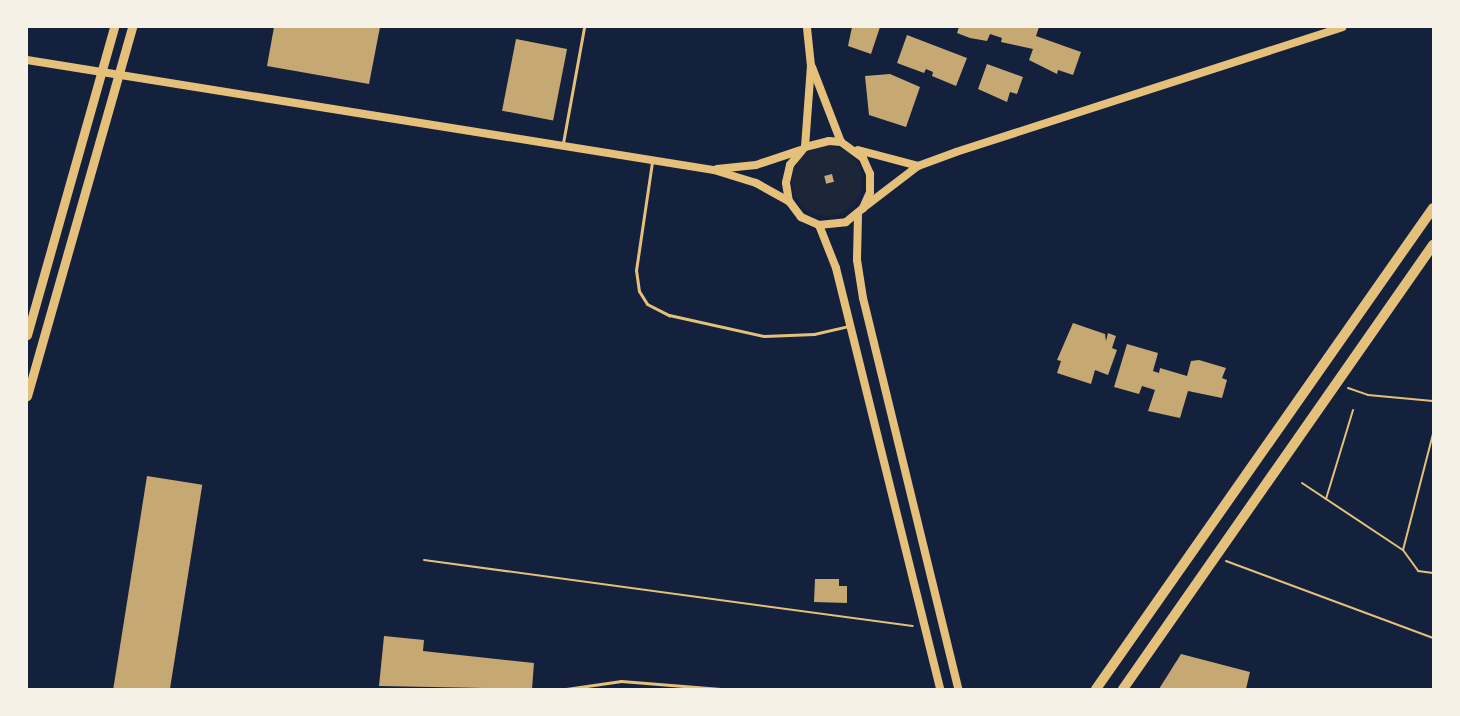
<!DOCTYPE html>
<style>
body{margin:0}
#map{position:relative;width:1460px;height:716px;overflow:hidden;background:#14213d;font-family:Figtree,sans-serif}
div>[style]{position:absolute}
.green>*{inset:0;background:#1d2539}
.round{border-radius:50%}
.building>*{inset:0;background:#c6a872;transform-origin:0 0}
.path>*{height:2px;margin:-1px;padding:0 1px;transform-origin:1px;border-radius:1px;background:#e5c07b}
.service>*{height:3px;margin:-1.5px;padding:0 1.5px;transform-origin:1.5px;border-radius:1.5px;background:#e5c07b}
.tertiary>*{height:8px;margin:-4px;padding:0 4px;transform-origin:4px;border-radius:4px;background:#e5c07b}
.secondary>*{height:8px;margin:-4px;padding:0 4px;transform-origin:4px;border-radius:4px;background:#e5c07b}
.primary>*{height:9px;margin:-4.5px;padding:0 4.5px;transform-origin:4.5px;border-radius:4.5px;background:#e5c07b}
.trunk>*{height:10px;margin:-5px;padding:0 5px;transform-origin:5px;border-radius:5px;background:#e5c07b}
span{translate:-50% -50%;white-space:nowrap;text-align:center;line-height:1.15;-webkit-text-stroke:6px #f6f1e7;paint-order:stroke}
.frame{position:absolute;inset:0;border:28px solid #f6f1e7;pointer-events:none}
</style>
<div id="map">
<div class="green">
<i class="round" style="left:792px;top:146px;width:70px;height:70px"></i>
</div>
<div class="building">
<i style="clip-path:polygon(274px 27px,380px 27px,369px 84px,267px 66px)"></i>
<i style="clip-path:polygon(852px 27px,880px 27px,871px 54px,848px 46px)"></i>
<i style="clip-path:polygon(959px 27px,1039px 27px,1036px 36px,1081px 52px,1073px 75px,1058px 70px,1057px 74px,1029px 60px,1033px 49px,1001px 42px,1002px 38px,990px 34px,987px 41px,970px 38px,957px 33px)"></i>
<i style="clip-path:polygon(907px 35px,967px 58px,956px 86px,932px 76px,933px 72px,926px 69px,924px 73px,897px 63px)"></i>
<i style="left:516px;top:39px;width:52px;height:73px;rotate:11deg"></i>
<i style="clip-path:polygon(987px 64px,1023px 77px,1017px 94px,1010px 92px,1007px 102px,978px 89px)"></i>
<i style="clip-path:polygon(890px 74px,920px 87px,906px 127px,869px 115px,865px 76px)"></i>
<i style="left:832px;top:174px;width:8px;height:8px;rotate:76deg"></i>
<i style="clip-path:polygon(1073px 323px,1105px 334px,1106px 341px,1108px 333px,1116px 336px,1112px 348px,1117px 350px,1108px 375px,1095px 370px,1091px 384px,1057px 373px,1061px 361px,1057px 360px)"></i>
<i style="clip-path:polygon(1127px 344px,1158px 353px,1153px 371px,1159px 373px,1160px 368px,1187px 376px,1191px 361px,1199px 360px,1226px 368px,1222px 378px,1227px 380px,1222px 398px,1188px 391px,1180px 418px,1148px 411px,1155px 390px,1142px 386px,1139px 394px,1114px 387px)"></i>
<i style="left:147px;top:476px;width:56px;height:216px;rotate:9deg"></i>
<i style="clip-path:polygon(815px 579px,839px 579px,839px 586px,847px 586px,847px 603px,814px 602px)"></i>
<i style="clip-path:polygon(384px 636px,424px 640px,423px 651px,534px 663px,532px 689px,379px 686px)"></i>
<i style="clip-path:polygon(1181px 654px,1250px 672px,1246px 689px,1159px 689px)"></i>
</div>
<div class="path">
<i style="left:1348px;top:388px;width:21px;rotate:19deg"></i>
<i style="left:1368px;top:395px;width:65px;rotate:5.3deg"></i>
<i style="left:1302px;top:483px;width:121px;rotate:33.6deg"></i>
<i style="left:1403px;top:550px;width:26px;rotate:54deg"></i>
<i style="left:1418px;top:571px;width:15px;rotate:8deg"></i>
<i style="left:1326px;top:499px;width:93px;rotate:-73.1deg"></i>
<i style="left:1403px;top:550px;width:120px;rotate:-75.5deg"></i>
<i style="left:424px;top:560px;width:493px;rotate:7.7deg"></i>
<i style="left:1226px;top:561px;width:221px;rotate:20.4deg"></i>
</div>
<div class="service">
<i style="left:563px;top:143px;width:118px;rotate:-79.7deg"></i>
<i style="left:652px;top:162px;width:109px;rotate:98.4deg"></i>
<i style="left:636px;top:270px;width:21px;rotate:82deg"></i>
<i style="left:639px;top:291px;width:15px;rotate:58deg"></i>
<i style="left:647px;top:304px;width:25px;rotate:27deg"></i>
<i style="left:669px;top:315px;width:97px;rotate:12.5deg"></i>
<i style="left:764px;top:336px;width:50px;rotate:-2.3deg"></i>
<i style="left:814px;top:334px;width:35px;rotate:-13deg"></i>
<i style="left:566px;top:689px;width:56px;rotate:-8.3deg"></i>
<i style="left:621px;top:681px;width:100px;rotate:4.6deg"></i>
</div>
<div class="tertiary">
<i style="left:812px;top:67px;width:80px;rotate:68.9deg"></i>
<i style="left:805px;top:147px;width:81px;rotate:-85.8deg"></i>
<i style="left:811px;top:66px;width:39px;rotate:-96deg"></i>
</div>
<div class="secondary">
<i style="left:27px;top:60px;width:696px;rotate:9.1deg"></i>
<i style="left:714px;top:170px;width:44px;rotate:17.2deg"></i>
<i style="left:756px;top:183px;width:38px;rotate:29deg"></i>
<i style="left:858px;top:150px;width:62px;rotate:14.9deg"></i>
<i style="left:717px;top:169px;width:39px;rotate:-6deg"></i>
<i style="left:756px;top:165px;width:47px;rotate:-18.4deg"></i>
<i style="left:863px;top:208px;width:69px;rotate:-37.4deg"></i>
<i style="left:918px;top:166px;width:40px;rotate:-20.2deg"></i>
<i style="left:956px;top:152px;width:406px;rotate:-17.9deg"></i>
<i style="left:858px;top:215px;width:45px;rotate:91.3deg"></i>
<i style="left:857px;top:260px;width:38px;rotate:81deg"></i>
<i style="left:863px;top:298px;width:402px;rotate:76.3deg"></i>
<i style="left:819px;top:225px;width:27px;rotate:-6deg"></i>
<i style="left:846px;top:222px;width:22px;rotate:-39deg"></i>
<i style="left:863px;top:208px;width:17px;rotate:-66deg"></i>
<i style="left:870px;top:192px;width:18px;rotate:-90deg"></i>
<i style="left:870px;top:174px;width:17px;rotate:-114deg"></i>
<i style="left:863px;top:158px;width:27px;rotate:-144deg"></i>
<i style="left:841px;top:142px;width:12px;rotate:-175deg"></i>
<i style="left:829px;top:141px;width:25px;rotate:166deg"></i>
<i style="left:805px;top:147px;width:23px;rotate:130deg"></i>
<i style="left:790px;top:165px;width:18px;rotate:103deg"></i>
<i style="left:786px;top:183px;width:18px;rotate:81deg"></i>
<i style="left:789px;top:201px;width:20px;rotate:53deg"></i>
<i style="left:801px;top:217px;width:20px;rotate:24deg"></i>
<i style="left:819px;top:225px;width:46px;rotate:68.4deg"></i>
<i style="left:836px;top:268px;width:434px;rotate:76.1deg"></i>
</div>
<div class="primary">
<i style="left:27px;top:335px;width:320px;rotate:-74.2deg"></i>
<i style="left:27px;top:396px;width:384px;rotate:-74.1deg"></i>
</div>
<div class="trunk">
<i style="left:1096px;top:689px;width:587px;rotate:-54.98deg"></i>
<i style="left:1123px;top:689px;width:542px;rotate:-55.08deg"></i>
</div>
<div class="frame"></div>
</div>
